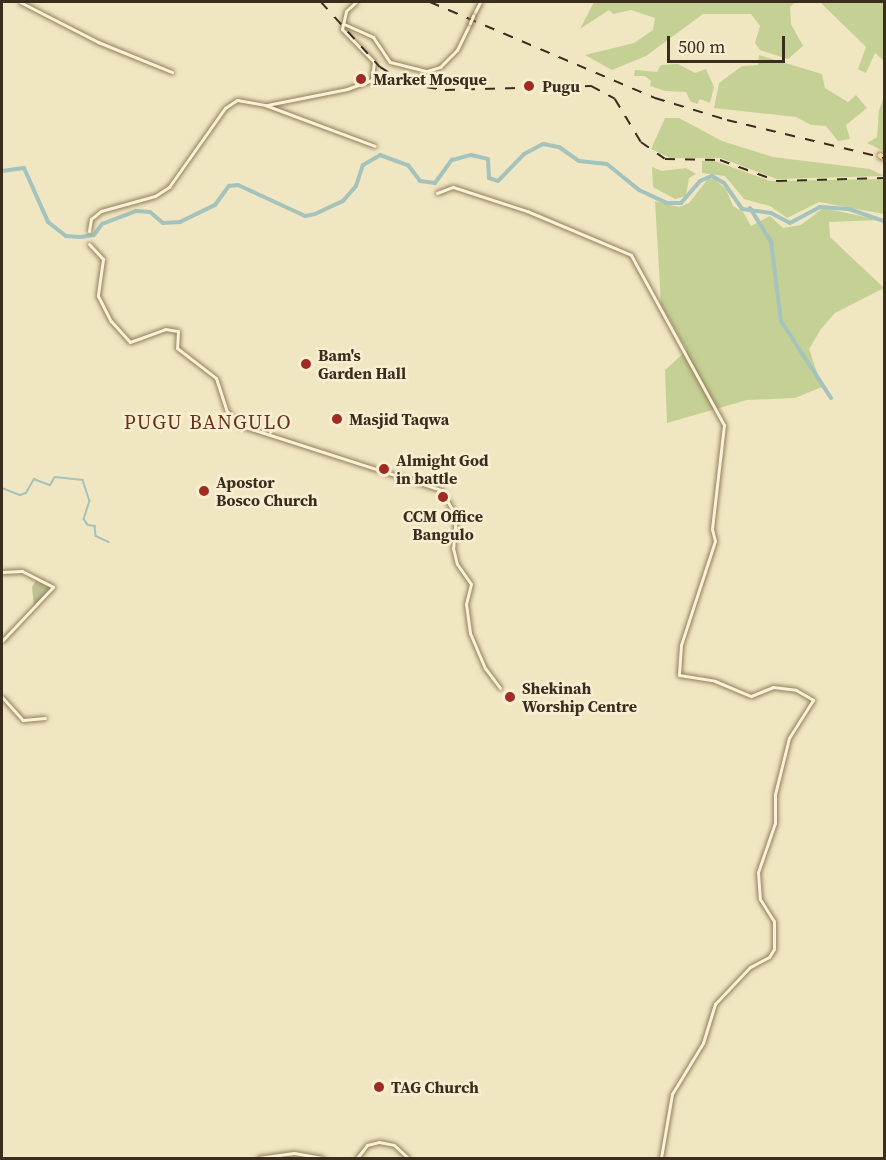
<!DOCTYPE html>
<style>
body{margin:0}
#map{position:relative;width:886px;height:1160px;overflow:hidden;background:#f1e6c2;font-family:"Source Serif 4",serif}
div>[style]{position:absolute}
.green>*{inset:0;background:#c5d095}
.cemetery>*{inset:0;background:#bbc494}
.stream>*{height:1.5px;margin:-0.75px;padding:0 0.75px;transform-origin:0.75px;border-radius:0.75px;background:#a4c3bc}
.river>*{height:4px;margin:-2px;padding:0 2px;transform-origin:2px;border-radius:2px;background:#a4c3bc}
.roads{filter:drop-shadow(0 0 2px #8c7757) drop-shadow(0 0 2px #8c7757)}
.minor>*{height:3px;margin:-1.5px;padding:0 1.5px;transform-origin:1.5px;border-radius:1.5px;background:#fbf2d6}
.major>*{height:4.5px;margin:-2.25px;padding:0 2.25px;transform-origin:2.25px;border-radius:2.25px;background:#f7df97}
.rail>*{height:1.5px;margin-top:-0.75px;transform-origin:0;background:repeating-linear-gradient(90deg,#3b2d1d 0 10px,transparent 0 20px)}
.bridges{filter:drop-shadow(0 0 2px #8c7757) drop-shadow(0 0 2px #8c7757)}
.minor-bridge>*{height:3px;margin:-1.5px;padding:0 1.5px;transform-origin:1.5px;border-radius:1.5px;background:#fbf2d6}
.dots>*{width:16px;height:16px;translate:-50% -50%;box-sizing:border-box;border:3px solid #f8efd2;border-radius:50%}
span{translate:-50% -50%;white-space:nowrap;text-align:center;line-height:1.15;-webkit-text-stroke:5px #f8efd2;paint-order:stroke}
.poi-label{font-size:16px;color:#3b2d1d;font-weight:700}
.left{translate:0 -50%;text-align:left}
.quarter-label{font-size:20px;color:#6a3019;letter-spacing:1.5px}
.frame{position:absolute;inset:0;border:3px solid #3b2d1d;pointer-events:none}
.scale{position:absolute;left:667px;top:36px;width:118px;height:27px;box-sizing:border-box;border:3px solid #3b2d1d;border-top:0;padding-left:8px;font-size:18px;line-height:21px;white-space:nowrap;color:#3b2d1d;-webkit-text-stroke:4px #f8efd2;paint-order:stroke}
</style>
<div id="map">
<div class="green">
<i style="clip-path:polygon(594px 2px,795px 2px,790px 7px,791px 24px,803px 46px,788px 59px,760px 50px,755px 43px,760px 26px,751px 14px,703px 14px,646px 56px,612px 70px,585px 55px,634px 43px,653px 30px,655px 18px,631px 10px,613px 14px,609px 10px,580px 29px)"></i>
<i style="clip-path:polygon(820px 2px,884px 2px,884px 61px,875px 53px,866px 73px,858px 69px,866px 47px)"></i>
<i style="clip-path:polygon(759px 55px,822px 74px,825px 88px,848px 102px,856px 95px,867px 108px,846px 125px,850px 139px,838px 141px,826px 126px,811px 125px,796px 117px,714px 108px,719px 83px,742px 66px,758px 65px)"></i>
<i style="clip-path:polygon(678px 64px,695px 73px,706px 69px,714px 87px,710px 103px,700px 99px,697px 104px,690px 101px,686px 92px,665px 91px,650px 86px,651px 81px,645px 76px,634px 76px,635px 70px,657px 72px,661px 65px)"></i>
<i style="clip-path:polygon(884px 97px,884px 151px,867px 143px,877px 137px,879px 110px)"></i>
<i style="clip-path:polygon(665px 118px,679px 118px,722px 141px,773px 157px,870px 169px,884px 176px,777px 179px,721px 158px,670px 158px,651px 149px)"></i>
<i style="clip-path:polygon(712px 160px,770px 181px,884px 179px,884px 214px,819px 202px,787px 218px,770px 206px,744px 199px,725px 176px,702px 173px,702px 161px)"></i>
<i style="clip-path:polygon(652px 167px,662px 171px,686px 168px,696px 174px,689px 178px,686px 196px,675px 199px,653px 187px)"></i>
<i style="clip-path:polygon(708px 179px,714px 179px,726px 189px,733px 206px,743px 212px,751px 226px,770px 216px,783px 228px,801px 225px,823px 208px,880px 220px,829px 222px,830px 237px,884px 288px,835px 313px,821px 329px,809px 349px,822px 387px,795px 398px,747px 400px,667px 423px,665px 370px,687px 350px,661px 304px,655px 201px,679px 207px,689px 203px)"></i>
</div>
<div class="cemetery">
<i style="clip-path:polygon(36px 581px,51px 588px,34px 606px,32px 587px)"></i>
</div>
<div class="stream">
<i style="left:2px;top:488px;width:19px;rotate:21deg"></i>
<i style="left:20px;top:495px;width:6px;rotate:-18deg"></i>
<i style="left:26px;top:493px;width:16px;rotate:-60deg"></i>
<i style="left:34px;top:479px;width:17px;rotate:21deg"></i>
<i style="left:50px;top:485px;width:9px;rotate:-58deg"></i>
<i style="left:55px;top:477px;width:28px;rotate:6deg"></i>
<i style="left:83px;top:480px;width:22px;rotate:72deg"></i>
<i style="left:90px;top:501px;width:19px;rotate:108deg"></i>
<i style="left:84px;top:519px;width:7px;rotate:56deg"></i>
<i style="left:88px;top:525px;width:7px;rotate:8deg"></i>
<i style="left:95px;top:526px;width:10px;rotate:84deg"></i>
<i style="left:96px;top:536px;width:14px;rotate:25deg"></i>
</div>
<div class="river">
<i style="left:2px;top:171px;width:22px;rotate:-8deg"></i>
<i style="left:24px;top:168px;width:59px;rotate:66deg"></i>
<i style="left:48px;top:222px;width:23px;rotate:38deg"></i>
<i style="left:66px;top:236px;width:15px;rotate:4deg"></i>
<i style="left:81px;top:237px;width:13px;rotate:-9deg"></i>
<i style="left:94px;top:235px;width:14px;rotate:-54deg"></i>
<i style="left:102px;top:224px;width:36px;rotate:-21deg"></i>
<i style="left:136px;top:211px;width:14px;rotate:4deg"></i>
<i style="left:150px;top:212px;width:17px;rotate:40deg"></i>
<i style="left:163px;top:223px;width:17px;rotate:-3deg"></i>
<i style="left:180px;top:222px;width:39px;rotate:-26deg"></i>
<i style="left:215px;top:205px;width:24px;rotate:-54deg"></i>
<i style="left:229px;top:186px;width:9px;rotate:-6deg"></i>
<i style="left:238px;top:185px;width:74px;rotate:24.8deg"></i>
<i style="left:305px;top:216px;width:10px;rotate:-11deg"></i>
<i style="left:315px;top:214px;width:31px;rotate:-25deg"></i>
<i style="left:343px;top:201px;width:20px;rotate:-49deg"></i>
<i style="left:356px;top:186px;width:22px;rotate:-72deg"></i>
<i style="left:363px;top:165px;width:20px;rotate:-30deg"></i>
<i style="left:380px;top:155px;width:30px;rotate:20deg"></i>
<i style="left:408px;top:165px;width:20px;rotate:53deg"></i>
<i style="left:420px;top:181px;width:15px;rotate:8deg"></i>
<i style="left:435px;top:183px;width:29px;rotate:-54deg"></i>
<i style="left:452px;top:160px;width:20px;rotate:-15deg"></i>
<i style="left:471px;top:155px;width:17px;rotate:13deg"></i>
<i style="left:488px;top:159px;width:19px;rotate:87deg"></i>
<i style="left:489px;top:178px;width:9px;rotate:18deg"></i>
<i style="left:498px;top:181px;width:37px;rotate:-46deg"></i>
<i style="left:524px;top:154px;width:21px;rotate:-28deg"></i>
<i style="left:543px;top:144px;width:16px;rotate:11deg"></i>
<i style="left:559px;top:147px;width:24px;rotate:35deg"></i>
<i style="left:579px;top:161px;width:28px;rotate:6deg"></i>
<i style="left:607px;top:164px;width:41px;rotate:39.1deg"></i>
<i style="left:639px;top:190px;width:31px;rotate:25deg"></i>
<i style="left:667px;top:203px;width:14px"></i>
<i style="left:681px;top:203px;width:29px;rotate:-49deg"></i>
<i style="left:700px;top:181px;width:13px;rotate:-23deg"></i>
<i style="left:712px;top:176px;width:14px;rotate:30deg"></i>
<i style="left:724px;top:183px;width:32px;rotate:55deg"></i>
<i style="left:742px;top:209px;width:29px;rotate:8deg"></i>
<i style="left:771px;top:213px;width:21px;rotate:28deg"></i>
<i style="left:790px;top:223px;width:34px;rotate:-28deg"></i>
<i style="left:820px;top:207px;width:29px;rotate:4deg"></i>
<i style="left:849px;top:209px;width:37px;rotate:19deg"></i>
<i style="left:750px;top:208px;width:39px;rotate:58deg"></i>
<i style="left:771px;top:241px;width:81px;rotate:82.9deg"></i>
<i style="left:781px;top:321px;width:92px;rotate:57deg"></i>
</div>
<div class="roads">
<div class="minor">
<i style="left:20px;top:2px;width:88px;rotate:27.1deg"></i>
<i style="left:98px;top:42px;width:80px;rotate:22.1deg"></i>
<i style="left:473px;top:16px;width:16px;rotate:-63deg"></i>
<i style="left:344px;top:24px;width:32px;rotate:24deg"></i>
<i style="left:373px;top:37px;width:30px;rotate:56deg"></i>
<i style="left:390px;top:62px;width:38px;rotate:14deg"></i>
<i style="left:427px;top:71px;width:14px;rotate:-17deg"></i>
<i style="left:440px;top:67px;width:24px;rotate:-45deg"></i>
<i style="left:457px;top:50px;width:30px;rotate:-64deg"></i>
<i style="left:267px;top:105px;width:82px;rotate:-11.3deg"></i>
<i style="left:347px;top:89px;width:27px;rotate:-20deg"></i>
<i style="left:372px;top:80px;width:18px;rotate:-84deg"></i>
<i style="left:374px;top:62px;width:46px;rotate:-134.1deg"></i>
<i style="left:342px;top:29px;width:18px;rotate:-77deg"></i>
<i style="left:346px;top:11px;width:13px;rotate:-42deg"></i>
<i style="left:437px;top:193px;width:17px;rotate:-21deg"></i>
<i style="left:453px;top:187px;width:78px;rotate:18deg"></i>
<i style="left:527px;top:211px;width:113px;rotate:22.9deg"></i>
<i style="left:631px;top:255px;width:194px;rotate:61.3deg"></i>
<i style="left:724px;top:425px;width:105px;rotate:96.6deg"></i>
<i style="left:712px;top:529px;width:12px;rotate:76deg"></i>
<i style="left:715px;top:541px;width:109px;rotate:108.1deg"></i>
<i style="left:681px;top:645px;width:30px;rotate:94deg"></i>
<i style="left:679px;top:675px;width:36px;rotate:9deg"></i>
<i style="left:715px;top:681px;width:39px;rotate:23deg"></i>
<i style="left:751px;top:696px;width:24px;rotate:-22deg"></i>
<i style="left:773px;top:687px;width:23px;rotate:7deg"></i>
<i style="left:796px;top:690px;width:20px;rotate:30deg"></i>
<i style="left:813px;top:700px;width:45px;rotate:122.3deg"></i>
<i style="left:789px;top:738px;width:58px;rotate:104deg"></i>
<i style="left:775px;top:794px;width:29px;rotate:90deg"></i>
<i style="left:775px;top:823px;width:52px;rotate:109.1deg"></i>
<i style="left:758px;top:872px;width:27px;rotate:86deg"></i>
<i style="left:760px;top:899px;width:26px;rotate:58deg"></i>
<i style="left:774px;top:921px;width:28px;rotate:90deg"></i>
<i style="left:774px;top:949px;width:9px;rotate:122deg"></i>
<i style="left:769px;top:957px;width:21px;rotate:152deg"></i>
<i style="left:750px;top:967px;width:51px;rotate:133.4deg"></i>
<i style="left:715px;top:1004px;width:41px;rotate:107.1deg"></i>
<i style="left:703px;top:1043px;width:60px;rotate:121.3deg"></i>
<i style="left:672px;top:1094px;width:65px;rotate:99.8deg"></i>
<i style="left:89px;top:231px;width:12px;rotate:-81deg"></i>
<i style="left:91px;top:219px;width:13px;rotate:-39deg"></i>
<i style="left:101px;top:211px;width:56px;rotate:-15.5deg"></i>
<i style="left:155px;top:196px;width:17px;rotate:-33deg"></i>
<i style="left:169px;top:187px;width:97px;rotate:-54.7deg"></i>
<i style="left:225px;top:108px;width:14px;rotate:-34deg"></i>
<i style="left:237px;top:100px;width:28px;rotate:10deg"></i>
<i style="left:265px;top:105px;width:117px;rotate:20.4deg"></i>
<i style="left:89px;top:244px;width:21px;rotate:47deg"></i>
<i style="left:103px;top:259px;width:37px;rotate:98deg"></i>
<i style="left:98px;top:296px;width:28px;rotate:63deg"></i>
<i style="left:111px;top:321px;width:28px;rotate:48deg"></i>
<i style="left:130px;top:342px;width:37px;rotate:-20deg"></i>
<i style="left:165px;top:329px;width:13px;rotate:9deg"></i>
<i style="left:178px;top:331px;width:17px;rotate:93deg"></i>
<i style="left:177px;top:348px;width:49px;rotate:37.6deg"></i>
<i style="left:216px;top:378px;width:35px;rotate:72deg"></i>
<i style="left:227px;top:411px;width:18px;rotate:49deg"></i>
<i style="left:239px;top:425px;width:212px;rotate:17.8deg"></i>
<i style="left:441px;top:490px;width:30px;rotate:60deg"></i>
<i style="left:456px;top:516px;width:32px;rotate:95deg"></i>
<i style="left:453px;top:548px;width:16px;rotate:76deg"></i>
<i style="left:457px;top:564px;width:24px;rotate:55deg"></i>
<i style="left:471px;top:584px;width:21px;rotate:104deg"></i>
<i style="left:466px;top:604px;width:29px;rotate:82deg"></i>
<i style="left:470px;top:633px;width:38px;rotate:67deg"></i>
<i style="left:485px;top:668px;width:25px;rotate:53deg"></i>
<i style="left:2px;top:572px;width:20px;rotate:-3deg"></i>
<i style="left:22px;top:571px;width:35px;rotate:27deg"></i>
<i style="left:53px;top:587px;width:74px;rotate:133.4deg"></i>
<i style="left:2px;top:697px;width:31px;rotate:48deg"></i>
<i style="left:23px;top:720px;width:22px;rotate:-5deg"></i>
<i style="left:258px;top:1158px;width:36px;rotate:-8deg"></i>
<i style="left:294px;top:1153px;width:29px;rotate:10deg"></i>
<i style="left:357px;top:1158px;width:16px;rotate:-52deg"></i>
<i style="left:367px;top:1145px;width:12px;rotate:-14deg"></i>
<i style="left:379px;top:1142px;width:15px;rotate:11deg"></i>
<i style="left:394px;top:1145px;width:19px;rotate:43deg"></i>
</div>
<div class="major">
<i style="left:880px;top:155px;width:4px;rotate:27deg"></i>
</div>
</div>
<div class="rail">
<i style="left:321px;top:2px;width:88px;rotate:47.8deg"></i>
<i style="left:380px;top:67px;width:32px;rotate:32deg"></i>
<i style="left:407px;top:84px;width:38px;rotate:9deg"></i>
<i style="left:445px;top:90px;width:146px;rotate:-1.6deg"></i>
<i style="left:591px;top:86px;width:27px;rotate:28deg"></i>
<i style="left:615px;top:99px;width:50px;rotate:58.8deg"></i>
<i style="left:641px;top:142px;width:29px;rotate:35deg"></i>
<i style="left:665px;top:159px;width:55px;rotate:1deg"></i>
<i style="left:720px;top:160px;width:61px;rotate:20.2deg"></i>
<i style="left:777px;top:181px;width:107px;rotate:-1.6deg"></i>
<i style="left:430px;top:2px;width:245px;rotate:23.1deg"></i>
<i style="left:655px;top:98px;width:75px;rotate:17deg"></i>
<i style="left:727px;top:120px;width:162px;rotate:13.6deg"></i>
</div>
<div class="bridges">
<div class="minor-bridge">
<i style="left:470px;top:23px;width:8px;rotate:-67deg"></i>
</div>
</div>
<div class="dots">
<i style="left:361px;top:79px;background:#9f2b23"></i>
<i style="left:529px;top:86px;background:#9f2b23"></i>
<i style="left:306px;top:364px;background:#9f2b23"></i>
<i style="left:337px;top:419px;background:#9f2b23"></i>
<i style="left:384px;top:469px;background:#9f2b23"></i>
<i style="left:204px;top:491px;background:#9f2b23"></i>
<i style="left:443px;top:497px;background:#9f2b23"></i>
<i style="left:510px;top:697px;background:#9f2b23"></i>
<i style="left:379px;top:1087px;background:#9f2b23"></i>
</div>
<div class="poi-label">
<span class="left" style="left:373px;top:79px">Market Mosque</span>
<span class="left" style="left:542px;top:86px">Pugu</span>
<span class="left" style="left:318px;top:364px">Bam's<br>Garden Hall</span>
<span class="left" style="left:349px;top:419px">Masjid Taqwa</span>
<span class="left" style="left:396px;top:469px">Almight God<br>in battle</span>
<span class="left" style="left:216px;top:491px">Apostor<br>Bosco Church</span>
<span style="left:443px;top:525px">CCM Office<br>Bangulo</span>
<span class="left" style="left:522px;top:697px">Shekinah<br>Worship Centre</span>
<span class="left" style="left:391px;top:1087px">TAG Church</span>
</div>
<div class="quarter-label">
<span style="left:208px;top:422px">PUGU BANGULO</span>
</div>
<div class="frame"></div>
<div class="scale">500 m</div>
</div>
